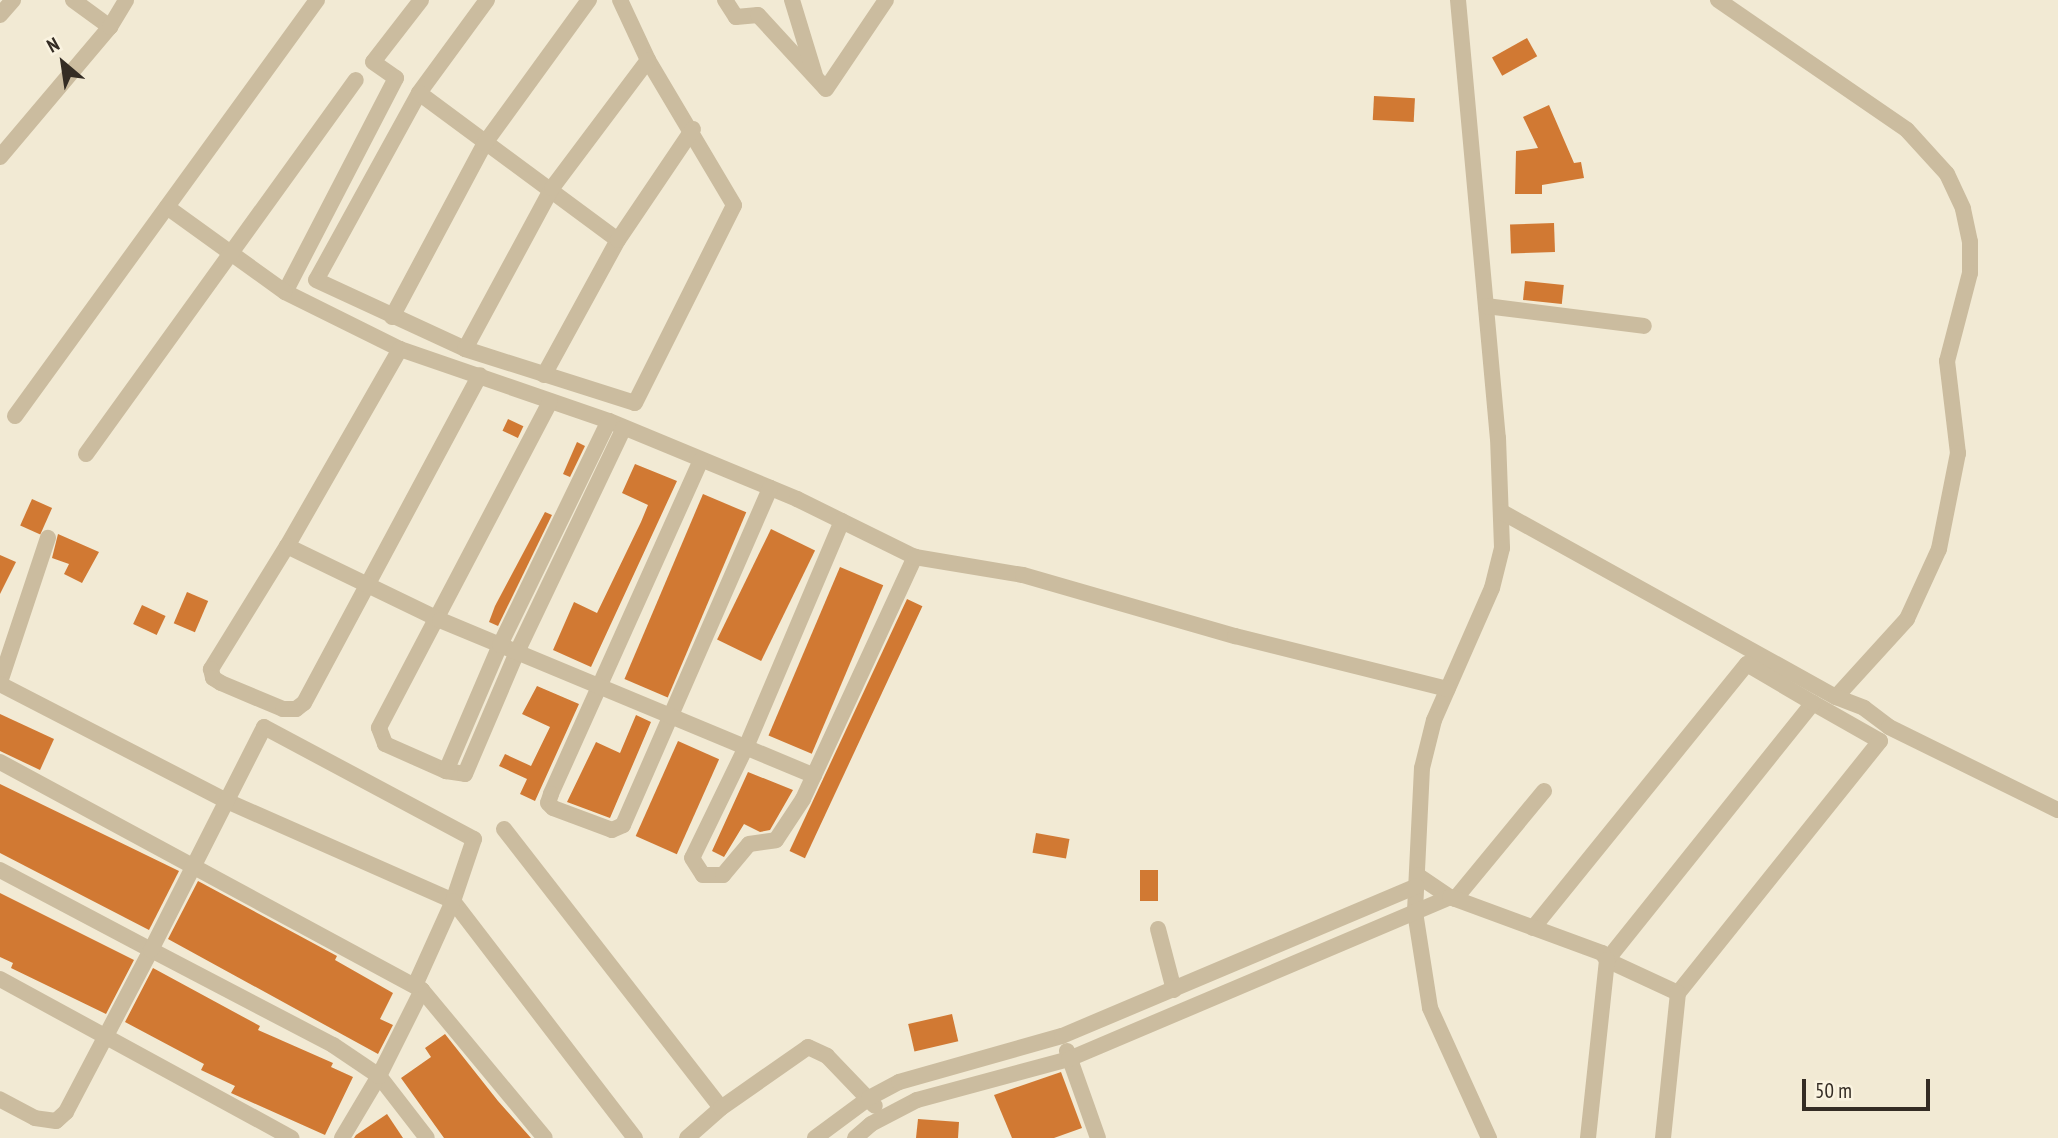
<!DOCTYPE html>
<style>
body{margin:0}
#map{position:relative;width:2058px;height:1138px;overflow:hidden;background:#f2ead4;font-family:"PT Sans Narrow",sans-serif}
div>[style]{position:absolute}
.building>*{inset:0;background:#d17933;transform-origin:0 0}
.street>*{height:16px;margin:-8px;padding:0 8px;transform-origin:8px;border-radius:8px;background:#cbbc9f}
span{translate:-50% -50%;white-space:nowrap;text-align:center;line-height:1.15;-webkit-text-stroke:5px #faf3e0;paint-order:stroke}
.north{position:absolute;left:28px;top:28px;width:70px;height:70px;-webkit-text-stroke:5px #faf3e0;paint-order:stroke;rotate:331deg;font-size:19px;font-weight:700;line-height:28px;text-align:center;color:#342c24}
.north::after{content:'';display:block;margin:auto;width:24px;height:32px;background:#342c24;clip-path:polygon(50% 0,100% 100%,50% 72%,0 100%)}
.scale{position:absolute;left:1802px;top:1079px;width:128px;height:32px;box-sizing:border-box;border:4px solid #342c24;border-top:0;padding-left:9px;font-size:21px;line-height:24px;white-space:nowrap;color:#342c24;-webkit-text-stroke:5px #faf3e0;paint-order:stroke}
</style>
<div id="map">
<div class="building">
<i style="left:1527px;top:38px;width:21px;height:40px;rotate:61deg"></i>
<i style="left:1374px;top:96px;width:41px;height:24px;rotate:3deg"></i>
<i style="clip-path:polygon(1549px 105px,1574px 163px,1581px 162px,1584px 178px,1542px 185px,1542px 194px,1515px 194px,1516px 151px,1538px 148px,1523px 117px)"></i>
<i style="left:1554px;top:223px;width:29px;height:44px;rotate:88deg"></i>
<i style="left:1525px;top:281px;width:39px;height:19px;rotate:6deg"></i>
<i style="left:508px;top:419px;width:17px;height:13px;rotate:25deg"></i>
<i style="clip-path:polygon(577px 442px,585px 446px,570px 477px,563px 474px)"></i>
<i style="clip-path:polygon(635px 464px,677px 481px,591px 667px,553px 650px,574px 602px,597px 613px,641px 522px,648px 505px,622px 493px)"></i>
<i style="left:703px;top:494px;width:47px;height:201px;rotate:23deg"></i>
<i style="left:32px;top:499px;width:22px;height:29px;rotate:24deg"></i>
<i style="clip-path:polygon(545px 512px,552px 515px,498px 626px,489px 622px,495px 606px)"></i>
<i style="left:771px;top:529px;width:49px;height:123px;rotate:26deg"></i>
<i style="clip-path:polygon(58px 534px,99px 552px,82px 583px,64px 574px,69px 564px,52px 558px)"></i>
<i style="clip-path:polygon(0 555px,16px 562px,0 594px)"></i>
<i style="left:840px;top:567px;width:47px;height:183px;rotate:23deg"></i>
<i style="left:187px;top:592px;width:23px;height:34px;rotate:23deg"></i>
<i style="left:907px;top:599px;width:17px;height:278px;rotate:25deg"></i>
<i style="left:142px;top:605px;width:26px;height:21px;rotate:25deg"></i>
<i style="clip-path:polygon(537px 686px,579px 704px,535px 801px,520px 794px,527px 779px,499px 766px,505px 754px,531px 766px,550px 727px,522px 714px)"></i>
<i style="clip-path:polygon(0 714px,54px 739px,40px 770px,0 751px)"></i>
<i style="clip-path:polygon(636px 715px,651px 722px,610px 818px,567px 802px,596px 742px,620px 753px)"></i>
<i style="left:678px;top:741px;width:45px;height:104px;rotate:24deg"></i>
<i style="clip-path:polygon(748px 772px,793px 790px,770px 830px,760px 832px,744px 824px,724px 857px,712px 851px)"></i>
<i style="clip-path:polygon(0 784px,179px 871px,149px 930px,0 853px)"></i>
<i style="left:1036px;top:833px;width:34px;height:20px;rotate:10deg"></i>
<i style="left:1140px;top:870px;width:18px;height:31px"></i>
<i style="clip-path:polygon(198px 881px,337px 956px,335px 960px,393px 993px,380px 1019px,393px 1025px,378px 1054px,168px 939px)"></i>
<i style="clip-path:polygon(0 893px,134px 960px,106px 1014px,11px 968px,13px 963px,0 957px)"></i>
<i style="clip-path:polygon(153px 968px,260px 1026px,258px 1030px,333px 1063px,331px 1067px,353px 1077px,325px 1135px,231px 1093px,235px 1086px,201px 1070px,204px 1064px,125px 1022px)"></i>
<i style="left:952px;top:1014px;width:28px;height:45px;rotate:77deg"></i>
<i style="clip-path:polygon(445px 1034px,498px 1101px,531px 1138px,444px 1138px,401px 1078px,431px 1057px,425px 1048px)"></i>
<i style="clip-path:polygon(1061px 1072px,1082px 1128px,1054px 1138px,1012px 1138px,994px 1095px)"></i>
<i style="clip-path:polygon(387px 1114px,403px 1138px,354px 1138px,356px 1135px)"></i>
<i style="clip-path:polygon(918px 1119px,959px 1122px,958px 1138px,916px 1138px)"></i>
</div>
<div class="street">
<i style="left:73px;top:0;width:46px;rotate:36.1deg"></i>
<i style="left:421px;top:0;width:78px;rotate:127.7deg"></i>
<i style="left:373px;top:62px;width:28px;rotate:35deg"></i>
<i style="left:396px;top:78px;width:241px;rotate:117.4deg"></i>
<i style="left:285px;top:292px;width:128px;rotate:26.4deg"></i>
<i style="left:400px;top:349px;width:221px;rotate:19deg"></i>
<i style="left:609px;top:421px;width:204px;rotate:22.5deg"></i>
<i style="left:797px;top:499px;width:131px;rotate:26.2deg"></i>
<i style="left:487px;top:0;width:115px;rotate:126.2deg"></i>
<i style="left:419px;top:93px;width:213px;rotate:118.8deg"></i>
<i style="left:316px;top:280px;width:164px;rotate:24.8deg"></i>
<i style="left:465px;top:349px;width:178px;rotate:17.6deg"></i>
<i style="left:635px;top:403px;width:221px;rotate:-63.4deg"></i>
<i style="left:734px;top:205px;width:169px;rotate:-120.7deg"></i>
<i style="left:648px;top:60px;width:66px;rotate:-115deg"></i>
<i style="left:725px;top:0;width:20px;rotate:57deg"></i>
<i style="left:736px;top:17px;width:22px;rotate:-5deg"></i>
<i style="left:758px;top:15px;width:100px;rotate:47.4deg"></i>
<i style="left:826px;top:89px;width:107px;rotate:-56deg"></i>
<i style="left:792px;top:0;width:78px;rotate:73deg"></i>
<i style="left:1458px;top:0;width:440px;rotate:84.8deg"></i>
<i style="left:1498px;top:438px;width:110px;rotate:87.9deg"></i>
<i style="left:1502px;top:548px;width:41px;rotate:104deg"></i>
<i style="left:1492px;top:588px;width:144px;rotate:113.7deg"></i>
<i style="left:1434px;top:720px;width:49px;rotate:104deg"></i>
<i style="left:1422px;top:768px;width:144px;rotate:92.8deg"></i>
<i style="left:1415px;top:912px;width:97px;rotate:81.1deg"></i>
<i style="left:1430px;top:1008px;width:143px;rotate:65.6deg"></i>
<i style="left:1718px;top:0;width:229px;rotate:34.5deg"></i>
<i style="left:1907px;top:130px;width:59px;rotate:47.7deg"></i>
<i style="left:1947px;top:174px;width:38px;rotate:65deg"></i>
<i style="left:1963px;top:209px;width:34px;rotate:78deg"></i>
<i style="left:1970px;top:242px;width:31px;rotate:90deg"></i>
<i style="left:1970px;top:273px;width:91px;rotate:104.6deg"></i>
<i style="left:1947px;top:361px;width:93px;rotate:83.2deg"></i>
<i style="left:1958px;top:453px;width:98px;rotate:101.2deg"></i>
<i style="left:1939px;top:549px;width:77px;rotate:114.6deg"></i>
<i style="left:1907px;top:619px;width:105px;rotate:132.3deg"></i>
<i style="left:0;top:15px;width:20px;rotate:-49deg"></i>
<i style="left:419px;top:93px;width:247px;rotate:36.5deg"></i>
<i style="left:0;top:157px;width:170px;rotate:-49.8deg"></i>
<i style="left:110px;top:27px;width:31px;rotate:-59deg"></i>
<i style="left:167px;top:207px;width:145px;rotate:35.8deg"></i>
<i style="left:1486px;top:306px;width:159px;rotate:7.2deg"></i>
<i style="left:392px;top:317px;width:197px;rotate:-61.9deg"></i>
<i style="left:485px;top:143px;width:177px;rotate:-54deg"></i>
<i style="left:400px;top:349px;width:227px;rotate:119.8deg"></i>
<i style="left:287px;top:546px;width:145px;rotate:121.7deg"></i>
<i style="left:211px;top:669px;width:9px;rotate:77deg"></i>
<i style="left:213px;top:678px;width:9px;rotate:32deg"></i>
<i style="left:221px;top:683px;width:67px;rotate:22.8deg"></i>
<i style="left:283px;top:709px;width:13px"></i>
<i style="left:296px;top:709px;width:10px;rotate:-37deg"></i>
<i style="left:304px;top:703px;width:372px;rotate:-61.8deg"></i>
<i style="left:465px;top:349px;width:183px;rotate:-61.6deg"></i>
<i style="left:552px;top:188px;width:160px;rotate:-53.1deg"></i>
<i style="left:544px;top:375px;width:154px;rotate:-61.3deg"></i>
<i style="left:618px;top:240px;width:134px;rotate:-56deg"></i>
<i style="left:550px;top:402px;width:368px;rotate:117.7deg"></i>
<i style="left:379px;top:728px;width:17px;rotate:69deg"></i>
<i style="left:385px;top:744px;width:67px;rotate:23.9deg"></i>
<i style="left:446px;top:771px;width:19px;rotate:9deg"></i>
<i style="left:465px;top:774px;width:133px;rotate:-66.9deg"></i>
<i style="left:517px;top:652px;width:248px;rotate:-64.5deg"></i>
<i style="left:15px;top:416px;width:514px;rotate:-54.02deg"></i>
<i style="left:86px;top:454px;width:461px;rotate:-54.2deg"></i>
<i style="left:701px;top:460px;width:366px;rotate:114.2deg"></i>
<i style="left:551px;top:794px;width:9px;rotate:108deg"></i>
<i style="left:548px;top:803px;width:7px;rotate:45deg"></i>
<i style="left:553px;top:808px;width:63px;rotate:20.4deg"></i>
<i style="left:612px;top:830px;width:12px;rotate:-24deg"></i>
<i style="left:623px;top:825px;width:368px;rotate:-66.4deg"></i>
<i style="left:1502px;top:512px;width:382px;rotate:29deg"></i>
<i style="left:1836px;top:697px;width:30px;rotate:21deg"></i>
<i style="left:1864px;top:708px;width:31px;rotate:37deg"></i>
<i style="left:1889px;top:727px;width:188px;rotate:26.2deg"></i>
<i style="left:842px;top:521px;width:246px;rotate:113deg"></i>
<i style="left:746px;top:747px;width:123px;rotate:115.9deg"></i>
<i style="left:692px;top:858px;width:20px;rotate:57deg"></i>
<i style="left:703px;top:875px;width:20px"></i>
<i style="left:723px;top:875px;width:40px;rotate:-50deg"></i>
<i style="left:749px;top:844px;width:27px;rotate:-8deg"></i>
<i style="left:776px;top:840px;width:49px;rotate:-56.6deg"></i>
<i style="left:803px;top:799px;width:267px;rotate:-65.2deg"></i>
<i style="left:915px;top:557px;width:109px;rotate:9.5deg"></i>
<i style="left:1023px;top:575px;width:221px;rotate:16.1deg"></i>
<i style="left:1235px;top:636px;width:219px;rotate:14deg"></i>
<i style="left:287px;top:546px;width:170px;rotate:25.8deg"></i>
<i style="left:440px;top:620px;width:405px;rotate:22.6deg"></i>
<i style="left:0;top:682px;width:152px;rotate:-71.6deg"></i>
<i style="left:0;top:684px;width:258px;rotate:27.3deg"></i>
<i style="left:229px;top:802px;width:245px;rotate:23.8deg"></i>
<i style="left:453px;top:901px;width:299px;rotate:52.5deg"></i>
<i style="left:1813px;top:703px;width:77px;rotate:29.6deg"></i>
<i style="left:1880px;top:741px;width:323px;rotate:128.7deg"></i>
<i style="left:1678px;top:993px;width:78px;rotate:-155.1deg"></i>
<i style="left:1607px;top:960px;width:329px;rotate:-51.3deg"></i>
<i style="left:0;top:762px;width:480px;rotate:28.4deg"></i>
<i style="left:422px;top:990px;width:192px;rotate:50.3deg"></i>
<i style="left:446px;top:771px;width:137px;rotate:-66.8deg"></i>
<i style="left:500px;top:645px;width:249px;rotate:-64.1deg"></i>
<i style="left:504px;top:829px;width:353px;rotate:52.1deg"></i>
<i style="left:0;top:870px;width:171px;rotate:27.9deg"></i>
<i style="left:151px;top:950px;width:183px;rotate:117.7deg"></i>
<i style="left:66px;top:1112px;width:13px;rotate:138deg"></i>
<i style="left:56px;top:1121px;width:21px;rotate:-172deg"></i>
<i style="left:35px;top:1118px;width:40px;rotate:-152deg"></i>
<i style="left:1417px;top:875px;width:40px;rotate:34deg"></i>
<i style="left:1455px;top:899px;width:140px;rotate:-50.5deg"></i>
<i style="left:1533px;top:928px;width:340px;rotate:-51deg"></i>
<i style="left:1747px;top:664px;width:77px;rotate:30.6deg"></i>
<i style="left:1158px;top:929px;width:63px;rotate:75.3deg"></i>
<i style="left:0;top:979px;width:332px;rotate:28.6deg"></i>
<i style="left:422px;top:990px;width:96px;rotate:116.6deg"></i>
<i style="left:379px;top:1076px;width:78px;rotate:52.3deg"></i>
<i style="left:1067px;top:1051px;width:92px;rotate:70.4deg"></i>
<i style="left:342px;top:1138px;width:72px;rotate:-59.2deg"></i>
<i style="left:379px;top:1076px;width:55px;rotate:-146deg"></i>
<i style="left:333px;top:1045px;width:205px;rotate:-152.4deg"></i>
<i style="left:151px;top:950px;width:250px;rotate:-63.1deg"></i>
<i style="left:264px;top:727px;width:238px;rotate:28.1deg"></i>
<i style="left:474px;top:839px;width:65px;rotate:108.7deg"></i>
<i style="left:453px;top:901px;width:92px;rotate:114.3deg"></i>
<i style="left:687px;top:1138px;width:45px;rotate:-41.4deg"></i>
<i style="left:721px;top:1108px;width:106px;rotate:-35deg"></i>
<i style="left:808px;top:1047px;width:21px;rotate:25deg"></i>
<i style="left:827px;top:1056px;width:69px;rotate:46.2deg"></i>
<i style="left:815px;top:1138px;width:67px;rotate:-36.5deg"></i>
<i style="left:869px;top:1098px;width:34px;rotate:-28deg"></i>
<i style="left:899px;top:1082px;width:169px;rotate:-15.8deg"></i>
<i style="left:1062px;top:1036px;width:385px;rotate:-22.9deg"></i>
<i style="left:855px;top:1138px;width:21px;rotate:-41deg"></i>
<i style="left:871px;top:1124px;width:52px;rotate:-27.6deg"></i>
<i style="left:917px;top:1100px;width:157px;rotate:-15.1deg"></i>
<i style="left:1069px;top:1059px;width:414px;rotate:-23deg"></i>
<i style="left:1450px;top:897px;width:162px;rotate:20.2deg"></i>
<i style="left:1602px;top:953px;width:9px;rotate:54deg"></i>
<i style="left:1607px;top:960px;width:179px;rotate:96.1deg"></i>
<i style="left:1663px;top:1138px;width:146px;rotate:-84.1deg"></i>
</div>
<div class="north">N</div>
<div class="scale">50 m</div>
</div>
